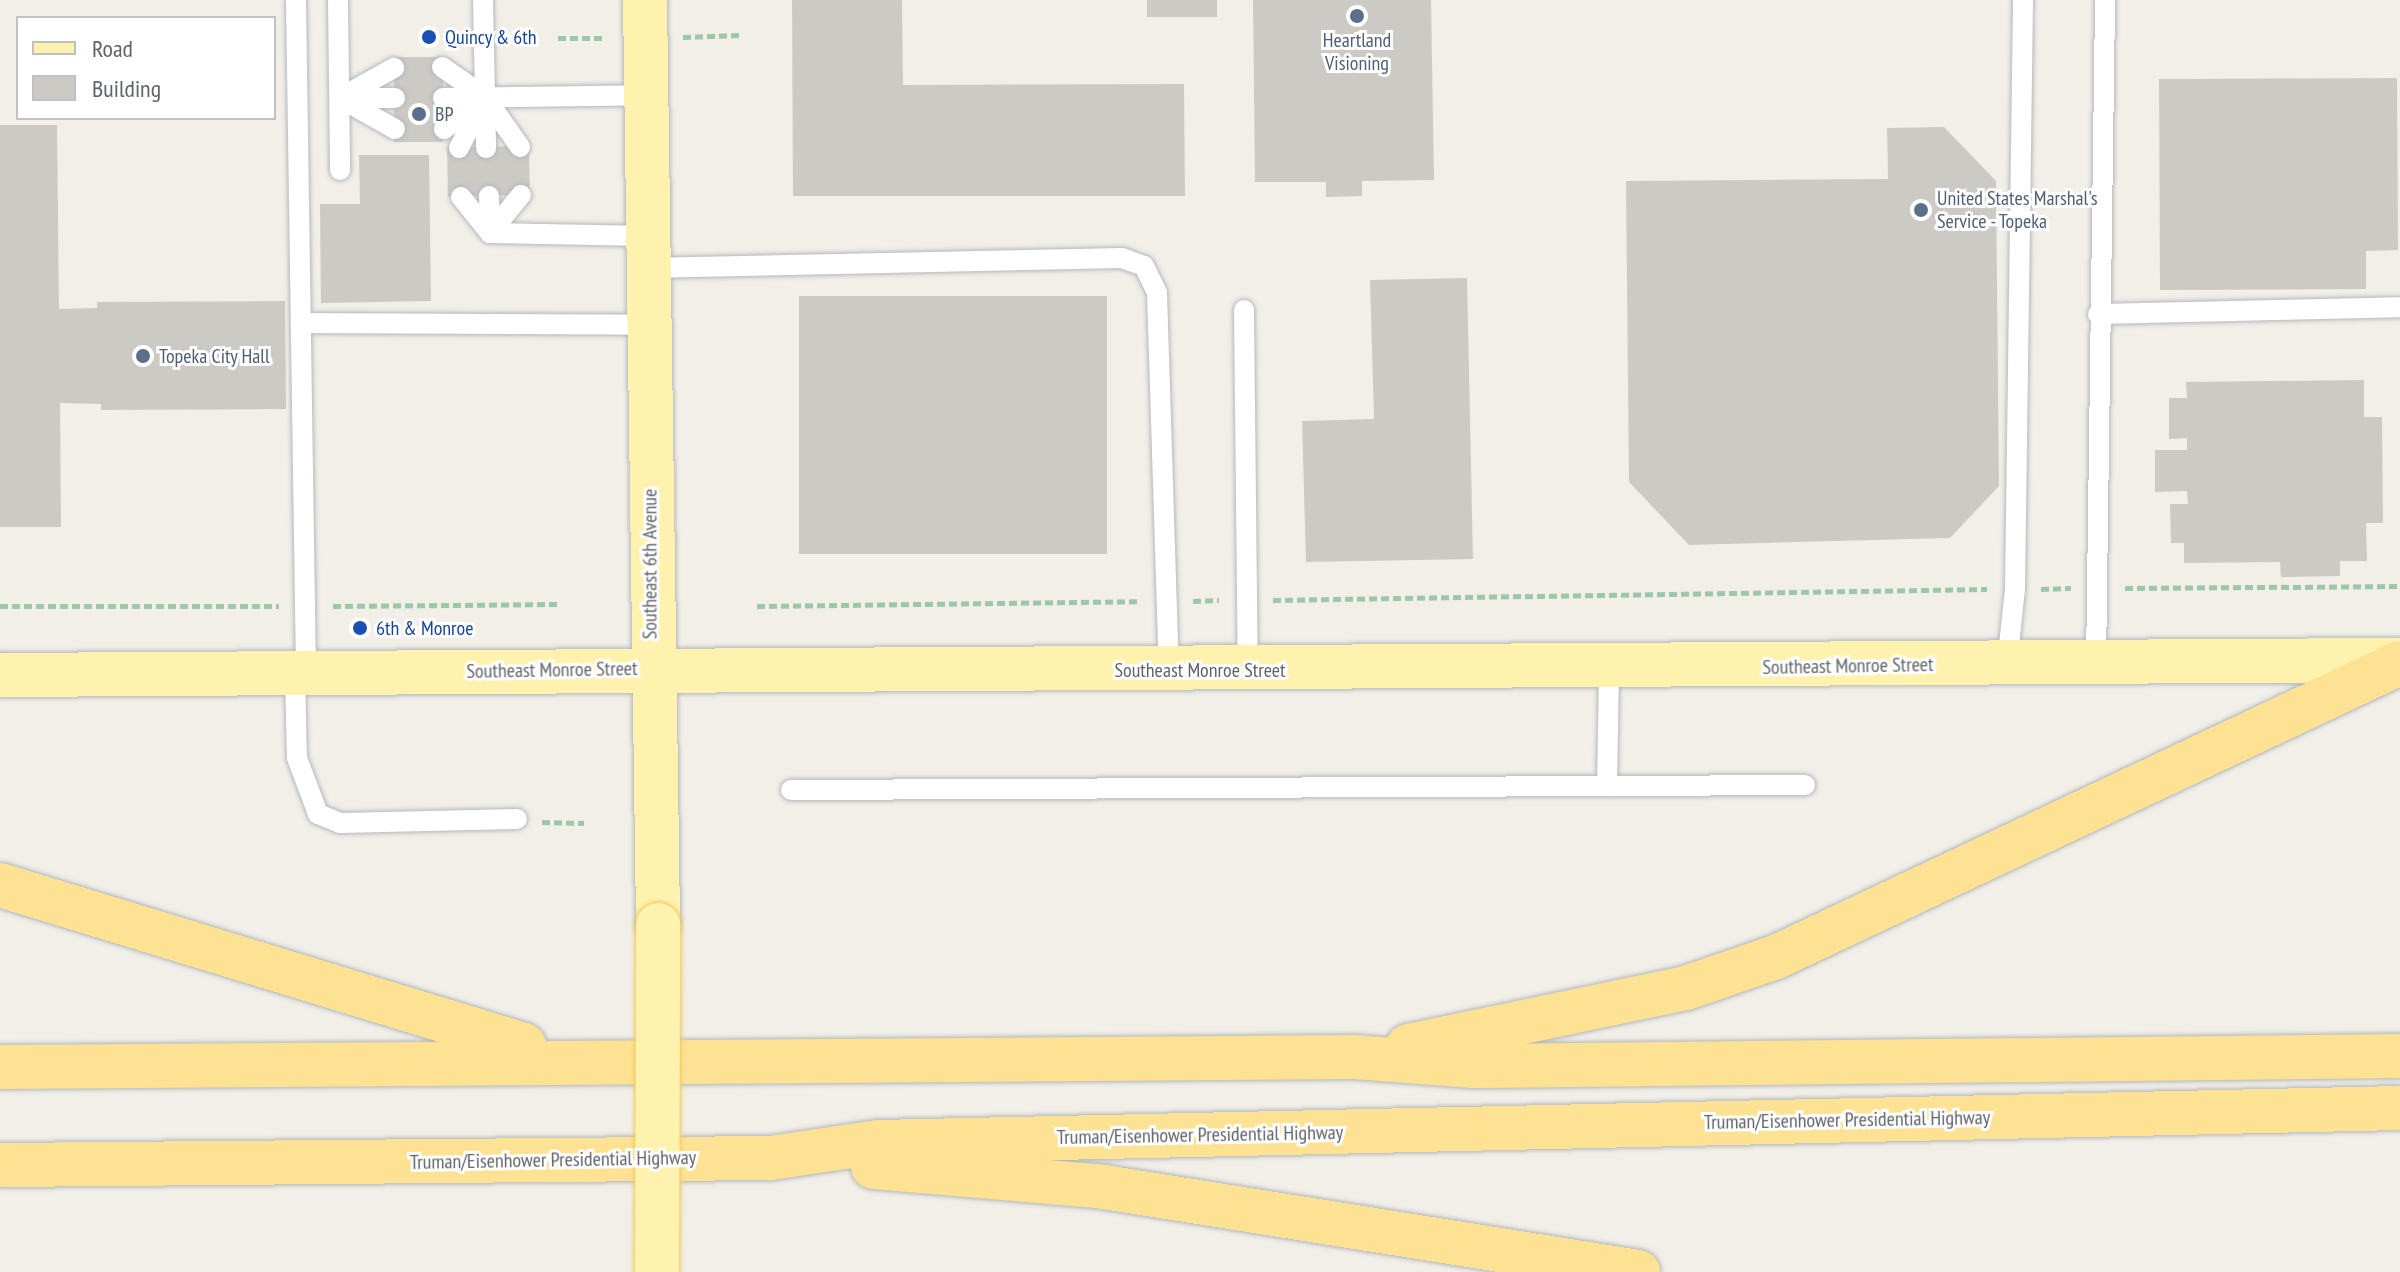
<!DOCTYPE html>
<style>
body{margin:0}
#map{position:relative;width:2400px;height:1272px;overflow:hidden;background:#f1efe8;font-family:"PT Sans Narrow",sans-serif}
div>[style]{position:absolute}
.building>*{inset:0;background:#cccac5;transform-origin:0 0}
.path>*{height:5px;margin-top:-2.5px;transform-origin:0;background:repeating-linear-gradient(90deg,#9cc7a9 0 8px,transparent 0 12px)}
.roads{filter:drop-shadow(0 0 2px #b5b8bc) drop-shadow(0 0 2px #b5b8bc)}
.service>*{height:20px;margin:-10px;padding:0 10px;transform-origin:10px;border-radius:10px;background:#fff}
.primary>*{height:44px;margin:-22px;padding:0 22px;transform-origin:22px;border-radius:22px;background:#fff2af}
.motorway>*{height:44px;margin:-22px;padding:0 22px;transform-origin:22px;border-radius:22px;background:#fde293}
.bridges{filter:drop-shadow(0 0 2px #f2c960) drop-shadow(0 0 2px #f2c960)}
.primary-bridge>*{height:44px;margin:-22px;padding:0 22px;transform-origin:22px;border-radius:22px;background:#fff2af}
.dots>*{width:22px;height:22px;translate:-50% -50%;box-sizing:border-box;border:4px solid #fff;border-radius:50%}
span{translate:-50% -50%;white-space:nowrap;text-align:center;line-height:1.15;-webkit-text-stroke:6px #fff;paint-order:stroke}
.transit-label{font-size:20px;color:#164399}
.left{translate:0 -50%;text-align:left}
.service-label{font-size:20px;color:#4e5e75}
.street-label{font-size:20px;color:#5f6368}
.legend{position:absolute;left:16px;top:16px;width:260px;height:104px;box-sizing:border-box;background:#fff;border:2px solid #bfc1c3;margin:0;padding:10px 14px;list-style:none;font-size:24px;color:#5f6368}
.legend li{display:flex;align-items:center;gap:16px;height:40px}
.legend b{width:40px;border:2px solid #bfc1c3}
</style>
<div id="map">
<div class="building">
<i style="clip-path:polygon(792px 0,902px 0,903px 85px,1184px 84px,1185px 196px,793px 196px)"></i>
<i style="left:1147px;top:0;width:70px;height:17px"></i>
<i style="clip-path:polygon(1253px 0,1431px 0,1434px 180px,1362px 181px,1362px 196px,1326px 197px,1326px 182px,1255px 182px)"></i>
<i style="left:394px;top:57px;width:49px;height:85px"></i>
<i style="clip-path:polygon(2397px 78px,2398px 250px,2366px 251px,2366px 289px,2160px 290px,2159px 79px)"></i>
<i style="clip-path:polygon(0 125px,57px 125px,59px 309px,97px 308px,97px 302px,285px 301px,286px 409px,101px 410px,101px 404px,60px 403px,61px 527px,0 527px)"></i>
<i style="clip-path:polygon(1944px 127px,1996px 181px,1999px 486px,1950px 538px,1689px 545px,1629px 482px,1626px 181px,1888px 179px,1887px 128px)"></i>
<i style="left:529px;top:146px;width:49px;height:82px;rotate:89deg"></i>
<i style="clip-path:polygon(359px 155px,429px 155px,431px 301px,321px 303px,320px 204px,360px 204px)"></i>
<i style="clip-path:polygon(1467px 278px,1473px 559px,1306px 562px,1302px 421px,1374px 419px,1370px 280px)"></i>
<i style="left:1107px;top:296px;width:258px;height:308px;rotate:90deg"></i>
<i style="clip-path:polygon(2364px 380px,2364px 417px,2382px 417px,2383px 523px,2366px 523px,2367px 561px,2340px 561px,2340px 576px,2281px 577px,2280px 562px,2184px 563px,2184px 543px,2171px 543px,2170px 504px,2188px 504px,2187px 491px,2155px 492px,2155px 450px,2187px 450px,2187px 438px,2169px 439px,2169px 398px,2187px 398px,2186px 382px)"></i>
</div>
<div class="path">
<i style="left:683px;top:37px;width:58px;rotate:-2deg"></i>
<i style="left:558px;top:38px;width:47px"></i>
<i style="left:2125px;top:588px;width:275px;rotate:-0.4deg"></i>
<i style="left:2041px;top:589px;width:30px;rotate:-2deg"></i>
<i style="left:1273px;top:600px;width:714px;rotate:-0.88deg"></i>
<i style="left:1193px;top:601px;width:26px;rotate:-2deg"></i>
<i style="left:0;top:606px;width:279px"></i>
<i style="left:333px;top:606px;width:225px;rotate:-0.5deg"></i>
<i style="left:757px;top:606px;width:382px;rotate:-0.7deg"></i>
<i style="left:542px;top:822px;width:42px;rotate:1.4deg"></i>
</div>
<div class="roads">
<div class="service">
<i style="left:296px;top:0;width:673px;rotate:89.15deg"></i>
<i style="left:338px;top:0;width:170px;rotate:89.3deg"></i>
<i style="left:483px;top:0;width:148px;rotate:88.8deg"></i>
<i style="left:442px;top:67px;width:52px;rotate:34.9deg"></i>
<i style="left:485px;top:97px;width:61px;rotate:55deg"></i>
<i style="left:340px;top:98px;width:63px;rotate:29.4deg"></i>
<i style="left:340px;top:98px;width:62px;rotate:-29.1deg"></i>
<i style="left:344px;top:98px;width:51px"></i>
<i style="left:443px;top:98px;width:203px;rotate:-0.8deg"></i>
<i style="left:444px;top:129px;width:44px;rotate:-37.6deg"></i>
<i style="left:459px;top:148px;width:53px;rotate:-62.9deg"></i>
<i style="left:489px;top:196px;width:37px;rotate:88deg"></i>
<i style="left:490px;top:233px;width:157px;rotate:1.1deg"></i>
<i style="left:461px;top:197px;width:46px;rotate:51.1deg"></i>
<i style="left:490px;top:233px;width:49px;rotate:-50.8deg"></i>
<i style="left:647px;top:268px;width:475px;rotate:-1.2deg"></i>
<i style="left:1122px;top:258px;width:23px;rotate:20deg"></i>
<i style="left:1144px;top:266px;width:30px;rotate:64deg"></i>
<i style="left:1157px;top:293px;width:377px;rotate:88.2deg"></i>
<i style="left:1244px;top:310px;width:360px;rotate:89.4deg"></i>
<i style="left:2098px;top:314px;width:302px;rotate:-1.3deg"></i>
<i style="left:303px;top:323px;width:345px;rotate:0.3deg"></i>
<i style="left:2007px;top:664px;width:75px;rotate:-83.9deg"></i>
<i style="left:2015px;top:589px;width:589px;rotate:-89.22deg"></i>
<i style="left:2096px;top:664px;width:664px;rotate:-89.22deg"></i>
<i style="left:295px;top:673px;width:85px;rotate:88.7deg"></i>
<i style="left:297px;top:758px;width:60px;rotate:69.4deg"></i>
<i style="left:318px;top:814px;width:24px;rotate:22deg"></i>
<i style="left:340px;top:823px;width:177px;rotate:-1.3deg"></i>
<i style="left:1607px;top:786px;width:117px;rotate:-89deg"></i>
<i style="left:791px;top:790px;width:1014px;rotate:-0.28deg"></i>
</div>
<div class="primary">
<i style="left:645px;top:0;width:925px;rotate:89.19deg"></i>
<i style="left:0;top:675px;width:2400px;rotate:-0.36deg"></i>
</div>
<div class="motorway">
<i style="left:0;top:885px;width:548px;rotate:16.98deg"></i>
<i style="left:1408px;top:1046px;width:284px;rotate:-11.8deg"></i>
<i style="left:1686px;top:988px;width:95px;rotate:-19deg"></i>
<i style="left:1776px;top:957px;width:690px;rotate:-25.23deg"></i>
<i style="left:0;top:1067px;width:1354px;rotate:-0.42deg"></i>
<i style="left:1354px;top:1057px;width:121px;rotate:4.3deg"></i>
<i style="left:1475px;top:1066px;width:925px;rotate:-0.62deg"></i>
<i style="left:0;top:1165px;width:771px;rotate:-0.52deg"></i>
<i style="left:771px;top:1158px;width:108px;rotate:-8.5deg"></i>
<i style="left:878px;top:1142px;width:1522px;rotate:-1.28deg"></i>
<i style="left:873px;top:1167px;width:232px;rotate:4.9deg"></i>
<i style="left:1104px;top:1187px;width:541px;rotate:9.04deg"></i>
</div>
</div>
<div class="bridges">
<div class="primary-bridge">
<i style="left:657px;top:1272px;width:347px;rotate:-89.8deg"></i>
</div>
</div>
<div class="dots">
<i style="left:1357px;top:16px;background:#5c6f8a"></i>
<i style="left:429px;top:37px;background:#1a4fb4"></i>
<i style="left:419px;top:114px;background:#5c6f8a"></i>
<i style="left:1921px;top:210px;background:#5c6f8a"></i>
<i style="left:143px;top:356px;background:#5c6f8a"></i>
<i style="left:360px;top:628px;background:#1a4fb4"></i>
</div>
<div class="transit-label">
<span class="left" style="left:445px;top:37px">Quincy &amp; 6th</span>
<span class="left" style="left:376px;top:628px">6th &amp; Monroe</span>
</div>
<div class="service-label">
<span style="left:1357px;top:52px">Heartland<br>Visioning</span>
<span class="left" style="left:435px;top:114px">BP</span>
<span class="left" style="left:1937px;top:210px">United States Marshal's<br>Service - Topeka</span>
<span class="left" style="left:159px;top:356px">Topeka City Hall</span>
</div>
<div class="street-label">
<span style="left:650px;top:564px;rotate:-90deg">Southeast 6th Avenue</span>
<span style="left:1848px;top:666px;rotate:-1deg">Southeast Monroe Street</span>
<span style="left:552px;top:670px;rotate:-1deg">Southeast Monroe Street</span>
<span style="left:1200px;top:670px">Southeast Monroe Street</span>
<span style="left:1847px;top:1120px;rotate:-1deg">Truman/Eisenhower Presidential Highway</span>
<span style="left:1200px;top:1135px;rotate:-1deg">Truman/Eisenhower Presidential Highway</span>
<span style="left:553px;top:1160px;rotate:-1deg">Truman/Eisenhower Presidential Highway</span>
</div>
<ul class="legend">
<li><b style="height:10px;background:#fff2af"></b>Road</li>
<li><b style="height:22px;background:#cccac5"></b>Building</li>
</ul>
</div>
